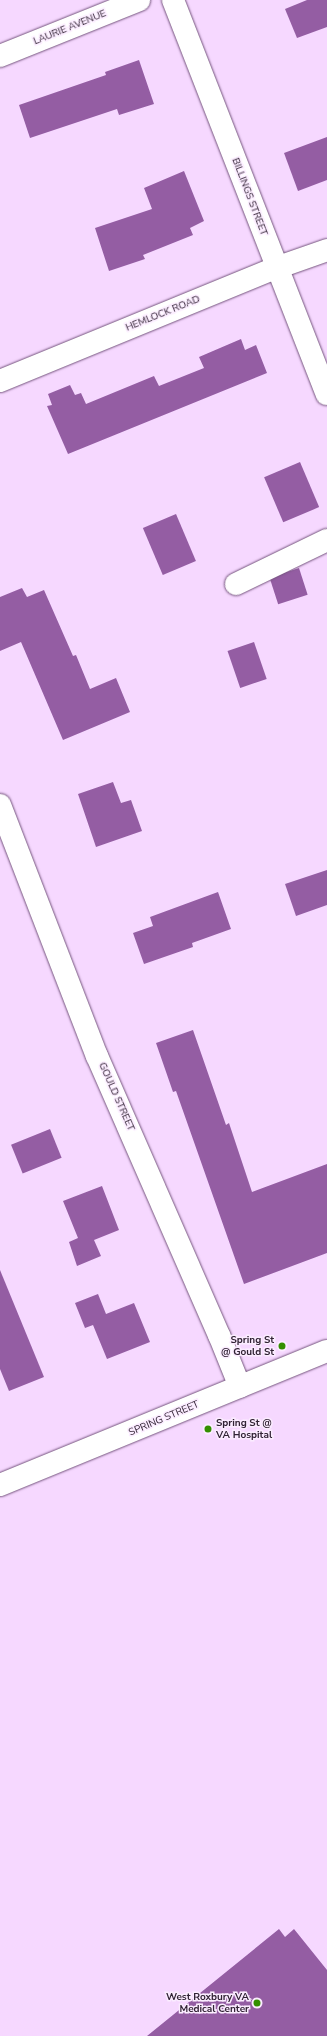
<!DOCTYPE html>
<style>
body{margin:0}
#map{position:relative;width:327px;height:2036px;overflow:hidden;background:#f6d8ff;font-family:"Nunito Sans",sans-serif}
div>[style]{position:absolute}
.building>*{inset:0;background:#945da3;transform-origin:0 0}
.roads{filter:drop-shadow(0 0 1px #75557e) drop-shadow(0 0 1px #75557e)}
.minor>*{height:22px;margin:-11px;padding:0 11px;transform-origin:11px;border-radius:11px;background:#fff}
.secondary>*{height:22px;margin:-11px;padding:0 11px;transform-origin:11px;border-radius:11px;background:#fff}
.dots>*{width:11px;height:11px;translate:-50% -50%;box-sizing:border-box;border:2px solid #fbecff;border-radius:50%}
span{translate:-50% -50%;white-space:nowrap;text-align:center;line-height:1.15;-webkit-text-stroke:3px #fbecff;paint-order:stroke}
.street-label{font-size:10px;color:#312334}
.poi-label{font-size:10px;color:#312334;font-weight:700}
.right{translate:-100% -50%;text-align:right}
.left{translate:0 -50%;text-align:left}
</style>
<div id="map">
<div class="building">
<i style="clip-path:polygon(307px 0,327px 0,327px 27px,297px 38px,285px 9px)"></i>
<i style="clip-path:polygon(139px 60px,154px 104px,119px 115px,117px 109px,30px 138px,19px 105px,106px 75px,105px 72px)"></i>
<i style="clip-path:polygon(327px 137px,327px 180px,298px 191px,284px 153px)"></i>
<i style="clip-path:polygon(184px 171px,204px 221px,190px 228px,193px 235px,143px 255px,145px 259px,109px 271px,95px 228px,152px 209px,144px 188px)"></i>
<i style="clip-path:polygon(241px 339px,245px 350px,256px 345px,267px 373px,68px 454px,47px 406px,52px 405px,48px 394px,70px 385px,75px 395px,81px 393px,86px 404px,154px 376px,159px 386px,204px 368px,199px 357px)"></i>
<i style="left:300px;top:462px;width:49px;height:39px;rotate:67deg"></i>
<i style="left:176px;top:514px;width:51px;height:36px;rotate:67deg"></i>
<i style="left:299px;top:568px;width:28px;height:31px;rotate:72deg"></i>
<i style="clip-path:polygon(22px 588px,27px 597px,44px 590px,73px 656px,76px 655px,90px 689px,116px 678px,130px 712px,63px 740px,21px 642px,0 651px,0 597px)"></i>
<i style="left:254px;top:642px;width:39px;height:28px;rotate:71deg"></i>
<i style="clip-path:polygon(113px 782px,121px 803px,131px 800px,142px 831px,96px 847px,78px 794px)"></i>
<i style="clip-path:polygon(327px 870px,327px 905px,296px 916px,285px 884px)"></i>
<i style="clip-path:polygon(218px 892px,231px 929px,192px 943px,193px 947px,144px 964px,133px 933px,153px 926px,150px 917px)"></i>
<i style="clip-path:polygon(193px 1030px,226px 1125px,229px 1123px,252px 1192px,327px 1164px,327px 1253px,244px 1284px,176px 1091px,173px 1092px,156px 1043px)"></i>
<i style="left:50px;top:1129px;width:31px;height:42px;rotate:68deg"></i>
<i style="clip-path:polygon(102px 1186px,119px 1230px,94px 1240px,101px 1256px,77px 1266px,69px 1242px,78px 1238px,63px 1201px)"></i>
<i style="clip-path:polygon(0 1270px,44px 1377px,9px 1391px,0 1369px)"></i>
<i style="clip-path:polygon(98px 1294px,106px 1314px,134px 1303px,150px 1342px,107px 1359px,93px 1325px,85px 1328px,75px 1303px)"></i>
<i style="clip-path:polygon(279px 1929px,285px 1937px,294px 1929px,327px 1970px,327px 2036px,147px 2036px)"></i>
</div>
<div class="roads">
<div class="minor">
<i style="left:173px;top:0;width:423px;rotate:68.7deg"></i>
<i style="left:0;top:56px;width:150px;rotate:-21.9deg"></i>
<i style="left:0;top:381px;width:298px;rotate:-22.3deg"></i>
<i style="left:276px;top:268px;width:54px;rotate:-19.4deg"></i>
<i style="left:236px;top:584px;width:101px;rotate:-25.8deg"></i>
<i style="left:0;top:805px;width:269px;rotate:68.9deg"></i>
<i style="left:97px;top:1056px;width:305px;rotate:66.4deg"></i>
<i style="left:219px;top:1335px;width:56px;rotate:68deg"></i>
</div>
<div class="secondary">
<i style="left:0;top:1485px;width:353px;rotate:-22.3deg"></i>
</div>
</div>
<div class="dots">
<i style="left:282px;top:1346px;background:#348f00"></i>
<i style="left:208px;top:1429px;background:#348f00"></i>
<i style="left:257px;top:2003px;background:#348f00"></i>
</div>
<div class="street-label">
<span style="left:70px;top:28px;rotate:-22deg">LAURIE AVENUE</span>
<span style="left:249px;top:197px;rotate:69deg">BILLINGS STREET</span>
<span style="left:163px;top:314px;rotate:-22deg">HEMLOCK ROAD</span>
<span style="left:116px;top:1097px;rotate:66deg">GOULD STREET</span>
<span style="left:164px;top:1419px;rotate:-23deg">SPRING STREET</span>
</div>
<div class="poi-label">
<span class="right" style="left:274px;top:1346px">Spring St<br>@ Gould St</span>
<span class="left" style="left:216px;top:1429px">Spring St @<br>VA Hospital</span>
<span class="right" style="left:249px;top:2003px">West Roxbury VA<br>Medical Center</span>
</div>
</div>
